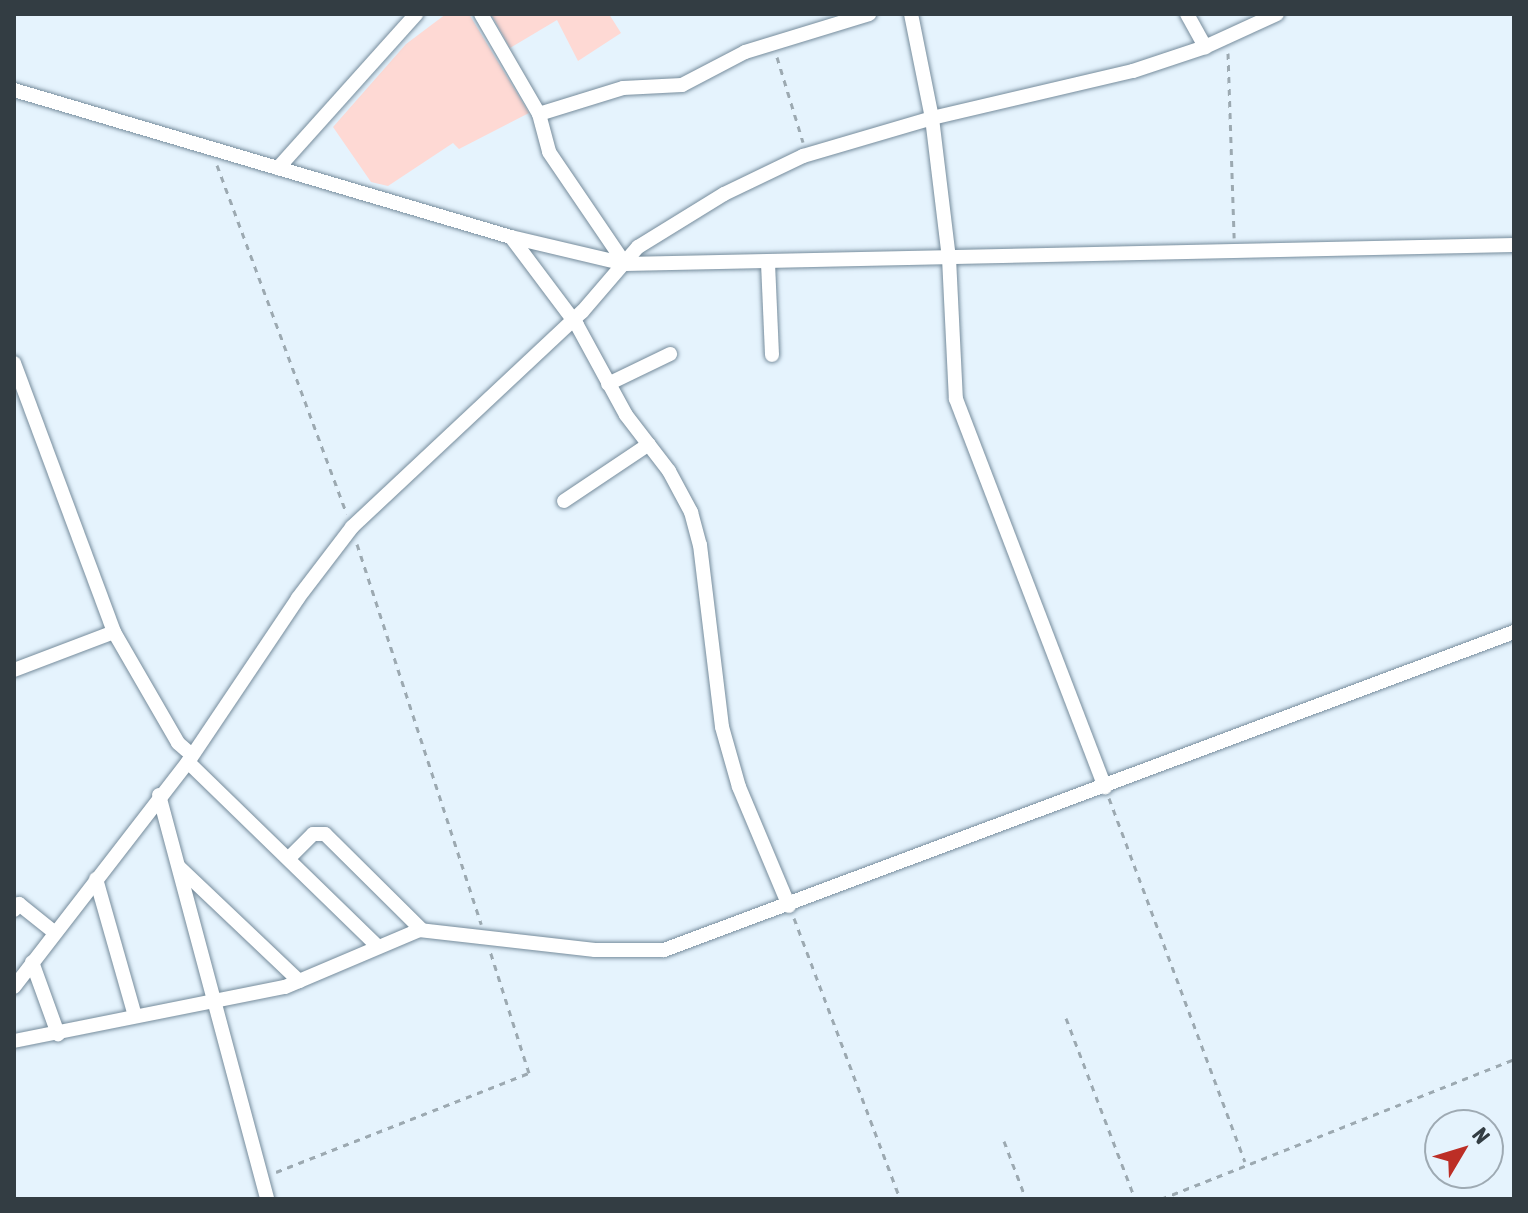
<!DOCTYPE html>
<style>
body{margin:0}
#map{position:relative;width:1528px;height:1213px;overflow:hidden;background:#e5f3fd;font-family:"Asap Condensed",sans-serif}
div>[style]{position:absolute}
.green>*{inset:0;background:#fed9d4}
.path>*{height:3px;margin-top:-1.5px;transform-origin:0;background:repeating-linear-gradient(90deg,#9ca9b1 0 6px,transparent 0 12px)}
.roads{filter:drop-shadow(0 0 2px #768c9c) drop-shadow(0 0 2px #768c9c)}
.minor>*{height:14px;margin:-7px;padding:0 7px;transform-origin:7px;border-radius:7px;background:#fff}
span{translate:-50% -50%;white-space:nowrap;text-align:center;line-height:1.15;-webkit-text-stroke:8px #e5f3fd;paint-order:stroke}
.frame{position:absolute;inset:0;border:16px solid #333d43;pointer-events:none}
.north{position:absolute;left:1424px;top:1109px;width:80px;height:80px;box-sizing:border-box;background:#e5f3fd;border:2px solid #9eaab3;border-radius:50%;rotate:52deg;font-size:22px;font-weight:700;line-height:32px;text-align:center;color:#333d43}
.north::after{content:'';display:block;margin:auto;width:28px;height:36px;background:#bc2e26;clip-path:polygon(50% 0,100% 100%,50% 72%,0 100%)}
</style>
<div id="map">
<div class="green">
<i style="clip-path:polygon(446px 14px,469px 14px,529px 113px,459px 149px,453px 143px,388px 186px,371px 182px,333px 127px,406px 44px)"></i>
<i style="clip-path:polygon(491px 14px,609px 14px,621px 33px,578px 61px,557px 20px,510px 48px)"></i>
</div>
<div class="path">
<i style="left:1228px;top:53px;width:185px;rotate:88.1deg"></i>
<i style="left:777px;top:57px;width:89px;rotate:73deg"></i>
<i style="left:217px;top:165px;width:372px;rotate:69.6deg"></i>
<i style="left:357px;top:544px;width:400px;rotate:71.9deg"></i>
<i style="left:1109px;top:798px;width:388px;rotate:69.5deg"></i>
<i style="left:794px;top:918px;width:300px;rotate:69.3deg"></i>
<i style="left:1066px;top:1018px;width:194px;rotate:69.1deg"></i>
<i style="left:1004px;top:1141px;width:62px;rotate:69.2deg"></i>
<i style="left:276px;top:1172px;width:272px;rotate:-21.4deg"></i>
<i style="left:529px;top:1073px;width:128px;rotate:-107.7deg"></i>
<i style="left:1161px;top:1199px;width:380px;rotate:-21.6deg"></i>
</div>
<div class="roads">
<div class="minor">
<i style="left:481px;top:14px;width:116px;rotate:59.9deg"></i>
<i style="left:539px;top:114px;width:39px;rotate:75deg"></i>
<i style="left:549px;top:152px;width:135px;rotate:55.8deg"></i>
<i style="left:911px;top:14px;width:106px;rotate:78.6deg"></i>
<i style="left:932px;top:118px;width:141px;rotate:83.1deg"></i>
<i style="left:949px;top:258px;width:141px;rotate:87.2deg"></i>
<i style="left:956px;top:399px;width:416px;rotate:69deg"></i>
<i style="left:1187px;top:14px;width:38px;rotate:61deg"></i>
<i style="left:14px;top:90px;width:518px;rotate:16.48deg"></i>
<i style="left:511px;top:237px;width:117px;rotate:13.3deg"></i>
<i style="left:625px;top:264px;width:889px;rotate:-1.22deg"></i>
<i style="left:539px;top:114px;width:88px;rotate:-17.2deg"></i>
<i style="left:623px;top:88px;width:59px;rotate:-2.9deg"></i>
<i style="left:682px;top:85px;width:71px;rotate:-27.6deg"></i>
<i style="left:745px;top:52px;width:130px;rotate:-17deg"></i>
<i style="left:278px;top:168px;width:207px;rotate:-48.1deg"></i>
<i style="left:511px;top:237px;width:110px;rotate:53.1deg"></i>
<i style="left:577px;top:325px;width:102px;rotate:61.4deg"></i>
<i style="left:626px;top:415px;width:71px;rotate:52.5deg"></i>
<i style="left:669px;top:471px;width:47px;rotate:61.8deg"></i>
<i style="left:691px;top:512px;width:34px;rotate:75deg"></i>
<i style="left:700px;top:545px;width:183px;rotate:83.1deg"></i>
<i style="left:722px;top:727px;width:62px;rotate:74.2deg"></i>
<i style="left:739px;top:787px;width:129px;rotate:67.2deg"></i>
<i style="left:768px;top:263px;width:92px;rotate:87.5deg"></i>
<i style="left:14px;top:363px;width:287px;rotate:69.6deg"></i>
<i style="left:114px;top:632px;width:128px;rotate:60deg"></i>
<i style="left:178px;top:743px;width:18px;rotate:41deg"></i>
<i style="left:608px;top:384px;width:69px;rotate:-25.8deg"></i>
<i style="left:564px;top:501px;width:102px;rotate:-33.8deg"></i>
<i style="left:14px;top:670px;width:107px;rotate:-20.8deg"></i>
<i style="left:188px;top:762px;width:264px;rotate:44.2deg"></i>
<i style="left:159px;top:795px;width:418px;rotate:75deg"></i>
<i style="left:289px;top:858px;width:34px;rotate:-45deg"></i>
<i style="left:313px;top:834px;width:12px"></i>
<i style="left:325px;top:834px;width:136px;rotate:44.7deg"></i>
<i style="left:179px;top:867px;width:166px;rotate:43.5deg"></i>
<i style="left:96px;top:879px;width:142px;rotate:74.1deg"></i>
<i style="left:14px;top:910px;width:8px;rotate:-50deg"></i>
<i style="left:19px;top:904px;width:45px;rotate:38.7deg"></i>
<i style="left:32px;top:962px;width:77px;rotate:70.1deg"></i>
<i style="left:14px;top:987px;width:284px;rotate:-52.3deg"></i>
<i style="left:188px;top:762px;width:197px;rotate:-56.1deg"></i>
<i style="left:298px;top:598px;width:89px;rotate:-52.7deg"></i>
<i style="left:352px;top:527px;width:315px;rotate:-43.1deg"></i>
<i style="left:582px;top:312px;width:86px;rotate:-49.3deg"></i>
<i style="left:638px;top:247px;width:101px;rotate:-31.6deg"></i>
<i style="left:724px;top:194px;width:88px;rotate:-25.7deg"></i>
<i style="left:803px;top:156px;width:134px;rotate:-16.4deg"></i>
<i style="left:932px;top:118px;width:206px;rotate:-13.2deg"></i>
<i style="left:1133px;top:71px;width:76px;rotate:-18.4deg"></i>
<i style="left:1205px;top:47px;width:79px;rotate:-24.6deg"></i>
<i style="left:14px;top:1041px;width:276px;rotate:-11.3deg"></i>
<i style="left:285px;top:987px;width:146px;rotate:-23deg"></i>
<i style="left:419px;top:930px;width:177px;rotate:6.5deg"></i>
<i style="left:595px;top:950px;width:69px"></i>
<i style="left:664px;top:950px;width:908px;rotate:-20.51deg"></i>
</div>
</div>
<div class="frame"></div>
<div class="north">N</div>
</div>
